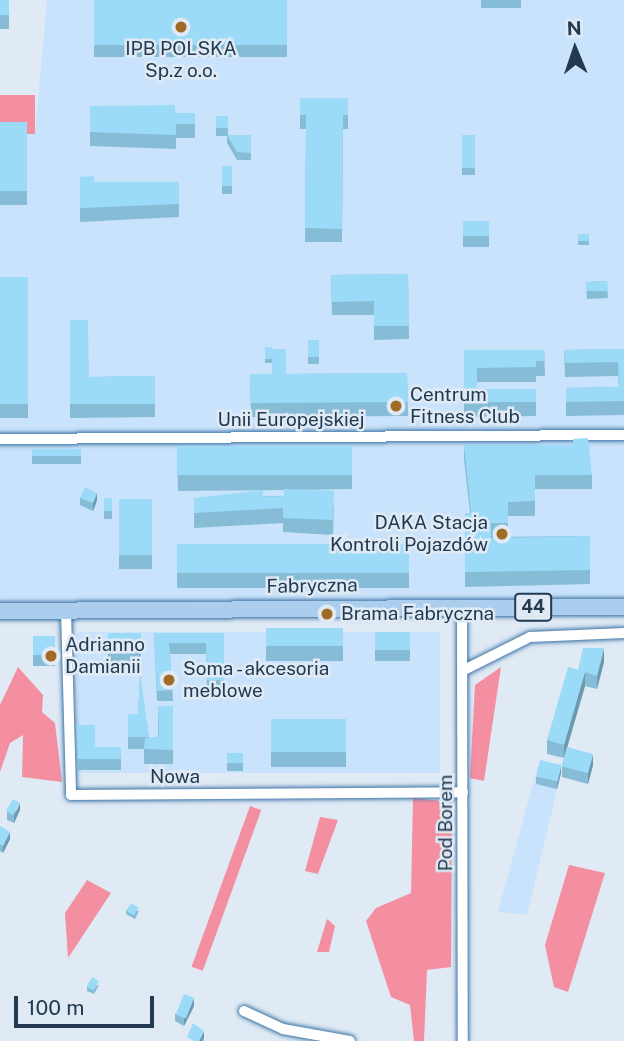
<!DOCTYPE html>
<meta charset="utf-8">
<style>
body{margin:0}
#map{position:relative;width:624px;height:1041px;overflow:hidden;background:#dfeaf5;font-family:"Public Sans",sans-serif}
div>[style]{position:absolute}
.built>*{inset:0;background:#cae3fc;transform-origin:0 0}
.forest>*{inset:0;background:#f48fa2;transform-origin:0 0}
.roads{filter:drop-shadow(0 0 2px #3d74a6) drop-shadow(0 0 2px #3d74a6)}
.minor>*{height:10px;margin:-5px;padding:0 5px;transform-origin:5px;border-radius:5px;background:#fff}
.primary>*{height:16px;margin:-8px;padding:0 8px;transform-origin:8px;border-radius:8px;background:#abcdee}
.wall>*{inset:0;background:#86bcd5;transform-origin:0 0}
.shaded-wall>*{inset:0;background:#6d99ae}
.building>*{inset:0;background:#9cdbf8;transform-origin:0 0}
.dots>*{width:19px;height:19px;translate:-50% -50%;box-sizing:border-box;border:4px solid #dfeaf5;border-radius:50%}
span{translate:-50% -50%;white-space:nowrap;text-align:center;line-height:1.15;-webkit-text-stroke:5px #dfeaf5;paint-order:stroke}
.shield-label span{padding:2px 5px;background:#dfeaf5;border:2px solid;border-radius:5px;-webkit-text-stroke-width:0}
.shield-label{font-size:18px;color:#223950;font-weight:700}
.poi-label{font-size:19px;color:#223950}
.left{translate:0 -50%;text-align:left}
.right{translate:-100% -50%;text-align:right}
.street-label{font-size:19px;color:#223950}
.north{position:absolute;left:540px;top:14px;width:70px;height:70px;-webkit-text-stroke:5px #dfeaf5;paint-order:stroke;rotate:358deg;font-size:19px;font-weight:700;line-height:28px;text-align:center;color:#223950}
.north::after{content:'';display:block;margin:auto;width:24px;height:32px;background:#223950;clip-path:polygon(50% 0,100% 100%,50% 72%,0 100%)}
.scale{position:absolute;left:14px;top:996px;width:140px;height:32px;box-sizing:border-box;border:4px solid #223950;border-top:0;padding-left:9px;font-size:21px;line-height:24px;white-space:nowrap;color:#223950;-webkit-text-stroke:5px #dfeaf5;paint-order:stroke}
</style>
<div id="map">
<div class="built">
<i style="clip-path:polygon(47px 0,624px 0,624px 598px,0 603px,0 134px,35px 133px)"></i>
<i style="left:440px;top:632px;width:141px;height:363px;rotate:90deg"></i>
<i style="clip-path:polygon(538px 765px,562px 769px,527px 915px,498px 912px)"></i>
</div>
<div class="forest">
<i style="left:0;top:95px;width:35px;height:39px"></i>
<i style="clip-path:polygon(18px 667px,43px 695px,42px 712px,55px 723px,62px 782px,22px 777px,23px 735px,10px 743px,0 772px,0 705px)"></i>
<i style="clip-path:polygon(501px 667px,484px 781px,470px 778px,475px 685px)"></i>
<i style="clip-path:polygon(413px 798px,452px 802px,451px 967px,427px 970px,424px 1041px,414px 1041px,410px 1005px,391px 997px,366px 921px,376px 908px,411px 893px)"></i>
<i style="left:250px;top:806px;width:12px;height:171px;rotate:20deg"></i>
<i style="clip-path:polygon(320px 817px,338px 820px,318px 874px,305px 871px)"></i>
<i style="clip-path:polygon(569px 865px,605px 873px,568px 992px,554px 987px,545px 945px)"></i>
<i style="clip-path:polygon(87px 880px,111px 893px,68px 958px,65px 913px)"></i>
<i style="clip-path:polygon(327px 919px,335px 926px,329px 952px,317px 952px)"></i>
</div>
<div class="roads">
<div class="minor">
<i style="left:0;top:439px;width:624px;rotate:-0.37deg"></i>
<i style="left:462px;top:606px;width:435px;rotate:89.9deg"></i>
<i style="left:66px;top:611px;width:184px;rotate:88.4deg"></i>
<i style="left:71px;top:795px;width:392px;rotate:-0.4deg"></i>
<i style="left:464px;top:670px;width:74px;rotate:-26.6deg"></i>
<i style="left:530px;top:637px;width:94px;rotate:-2.4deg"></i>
<i style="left:244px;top:1011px;width:43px;rotate:24.8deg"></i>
<i style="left:283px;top:1029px;width:68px;rotate:10.2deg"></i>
</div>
<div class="primary">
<i style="left:0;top:611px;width:624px;rotate:-0.37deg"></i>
</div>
</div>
<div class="wall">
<i style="left:0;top:0;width:9px;height:29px"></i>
<i style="left:94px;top:0;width:193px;height:57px"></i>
<i style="left:481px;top:0;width:40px;height:8px"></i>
<i style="clip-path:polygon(300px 98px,348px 98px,348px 129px,343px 129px,342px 242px,305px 242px,306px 129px,300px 129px)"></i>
<i style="clip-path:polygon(90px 106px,175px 113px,195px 113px,195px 138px,176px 138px,176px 149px,90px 146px)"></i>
<i style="clip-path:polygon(228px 116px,228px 135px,251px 135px,251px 160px,237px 160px,227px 143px,227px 136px,216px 136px,216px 117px)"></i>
<i style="left:27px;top:122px;width:83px;height:27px;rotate:90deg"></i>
<i style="left:475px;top:135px;width:40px;height:13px;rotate:90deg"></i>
<i style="left:232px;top:166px;width:28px;height:10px;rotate:90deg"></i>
<i style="clip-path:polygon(80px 177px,94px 182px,179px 182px,179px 217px,80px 222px)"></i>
<i style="left:463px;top:221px;width:26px;height:26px"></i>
<i style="left:578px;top:234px;width:11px;height:11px"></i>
<i style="clip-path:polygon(408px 274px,409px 339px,374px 340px,374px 315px,332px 315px,331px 275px)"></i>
<i style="left:0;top:277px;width:28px;height:141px"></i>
<i style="left:607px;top:281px;width:17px;height:21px;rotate:87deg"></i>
<i style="clip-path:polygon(70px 320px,89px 377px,155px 376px,155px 417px,70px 418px)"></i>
<i style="left:319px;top:340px;width:24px;height:11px;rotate:90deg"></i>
<i style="clip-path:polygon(265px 347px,272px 353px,286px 374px,407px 373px,408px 416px,251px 417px,250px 374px,272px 374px,272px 363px,265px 363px)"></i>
<i style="clip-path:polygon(624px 349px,624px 415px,566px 416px,566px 388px,619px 387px,618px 376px,565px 377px,564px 350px)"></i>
<i style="clip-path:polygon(464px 350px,544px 350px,545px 376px,536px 376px,536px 382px,477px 382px,477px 389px,536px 389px,536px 416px,464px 417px)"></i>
<i style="clip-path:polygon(464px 445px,592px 475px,592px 489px,535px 489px,535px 516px,508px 516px,508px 537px,491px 537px,590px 536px,590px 584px,465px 587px,465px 513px,470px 513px,464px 459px)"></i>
<i style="clip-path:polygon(352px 446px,352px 489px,295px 490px,334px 506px,333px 535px,283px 532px,283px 523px,194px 528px,194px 498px,284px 496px,284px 490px,178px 491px,177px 448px)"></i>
<i style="left:32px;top:449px;width:49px;height:15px"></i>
<i style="clip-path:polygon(80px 498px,97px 500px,93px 511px,80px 505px)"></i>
<i style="left:104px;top:498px;width:8px;height:21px"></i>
<i style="left:119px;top:499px;width:33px;height:70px"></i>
<i style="left:409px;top:544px;width:44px;height:232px;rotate:90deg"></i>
<i style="left:343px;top:628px;width:33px;height:77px;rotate:90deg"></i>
<i style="left:375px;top:632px;width:35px;height:29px"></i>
<i style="left:108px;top:633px;width:33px;height:30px"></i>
<i style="clip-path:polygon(154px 633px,224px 633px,224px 691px,207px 691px,206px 654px,170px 654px,173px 701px,157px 701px)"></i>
<i style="left:55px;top:636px;width:30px;height:22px;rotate:90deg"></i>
<i style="clip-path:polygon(604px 662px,597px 689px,585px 686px,567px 748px,593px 765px,588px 784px,562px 777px,562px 766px,564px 758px,547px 754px,547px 740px,578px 670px)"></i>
<i style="clip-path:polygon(140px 675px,149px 738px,158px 737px,158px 706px,173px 706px,173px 764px,144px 764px,144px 749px,128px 749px,128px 714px,138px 714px)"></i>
<i style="left:271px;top:719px;width:75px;height:48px"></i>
<i style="clip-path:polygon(77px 725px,95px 747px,121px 747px,121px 770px,78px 770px)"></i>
<i style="left:227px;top:753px;width:16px;height:18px"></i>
<i style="clip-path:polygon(561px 773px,557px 789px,536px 784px,536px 777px)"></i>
<i style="clip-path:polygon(20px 810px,14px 823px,7px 820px,7px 812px)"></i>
<i style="clip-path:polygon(0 826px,10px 839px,3px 853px,0 851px)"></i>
<i style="clip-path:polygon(126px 910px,139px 911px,135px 919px,126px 914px)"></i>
<i style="clip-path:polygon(99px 985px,94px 994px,87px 991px,87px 987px)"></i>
<i style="clip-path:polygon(194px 1006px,184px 1026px,175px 1021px,175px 1014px)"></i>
</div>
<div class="shaded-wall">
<i style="clip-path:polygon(97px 493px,97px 500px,93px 511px,93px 503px)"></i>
<i style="clip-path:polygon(604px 648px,604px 662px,597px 689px,597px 676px)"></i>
<i style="clip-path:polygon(585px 672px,585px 686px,564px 758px,564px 745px)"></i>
<i style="clip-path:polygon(593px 754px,593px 765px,588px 784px,588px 773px)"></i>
<i style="clip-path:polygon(561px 765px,561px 773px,557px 789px,557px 781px)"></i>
<i style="clip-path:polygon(20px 803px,20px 810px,14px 823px,14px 816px)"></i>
<i style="clip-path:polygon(10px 832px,10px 839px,3px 853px,3px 846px)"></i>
<i style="clip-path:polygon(194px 998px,194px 1006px,184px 1026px,184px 1018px)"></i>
<i style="clip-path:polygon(204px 1031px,204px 1038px,203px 1041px,199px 1041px)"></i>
</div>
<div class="building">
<i style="left:0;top:0;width:9px;height:15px"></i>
<i style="left:94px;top:0;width:193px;height:45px"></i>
<i style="clip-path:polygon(300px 98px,348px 98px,348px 115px,343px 115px,342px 229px,305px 228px,306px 115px,300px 115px)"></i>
<i style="clip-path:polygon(175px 105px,175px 113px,195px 113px,195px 124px,176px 124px,176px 135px,90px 132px,90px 106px)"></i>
<i style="left:228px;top:116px;width:12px;height:12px;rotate:90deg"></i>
<i style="left:27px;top:122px;width:69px;height:27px;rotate:90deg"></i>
<i style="clip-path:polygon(227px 135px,251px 135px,251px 153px,237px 152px)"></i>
<i style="left:475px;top:135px;width:33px;height:13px;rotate:90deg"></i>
<i style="left:232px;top:166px;width:20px;height:10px;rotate:90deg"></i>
<i style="clip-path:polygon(94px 176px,94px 182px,179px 182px,179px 204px,80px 208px,80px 177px)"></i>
<i style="left:463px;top:221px;width:26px;height:15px"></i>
<i style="left:578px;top:234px;width:11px;height:7px"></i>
<i style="clip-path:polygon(408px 274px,409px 326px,374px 326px,374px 301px,332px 302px,331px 275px)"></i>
<i style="left:0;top:277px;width:28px;height:127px"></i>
<i style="clip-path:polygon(607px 281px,608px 291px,586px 291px,586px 282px)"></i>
<i style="clip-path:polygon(70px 320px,88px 320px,89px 377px,155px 376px,155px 404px,70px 404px)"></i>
<i style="left:319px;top:340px;width:17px;height:11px;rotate:90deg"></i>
<i style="left:265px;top:347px;width:7px;height:12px"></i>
<i style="clip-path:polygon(272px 349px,286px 349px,286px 374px,407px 373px,408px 402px,251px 403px,250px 374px,272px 374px)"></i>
<i style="clip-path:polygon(624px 349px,624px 401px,566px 402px,566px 388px,619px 387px,618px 362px,565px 363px,564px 350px)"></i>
<i style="clip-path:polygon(464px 350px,544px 350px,545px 361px,536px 361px,536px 367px,477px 368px,477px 389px,536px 389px,536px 402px,464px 402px)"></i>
<i style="clip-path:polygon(588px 438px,592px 475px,535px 475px,535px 501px,508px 502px,508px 523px,491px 523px,491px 538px,590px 536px,590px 570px,465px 572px,465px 513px,471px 513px,464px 445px,573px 445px,573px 439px)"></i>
<i style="left:352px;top:446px;width:29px;height:175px;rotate:90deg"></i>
<i style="left:32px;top:449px;width:49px;height:7px"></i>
<i style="clip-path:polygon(85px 487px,97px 493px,93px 503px,80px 498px)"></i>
<i style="clip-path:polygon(284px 489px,334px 491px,333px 520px,283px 518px,283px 508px,194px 513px,194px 498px,263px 490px,263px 497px,284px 496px)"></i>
<i style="left:104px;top:498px;width:8px;height:13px"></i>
<i style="left:119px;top:499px;width:33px;height:56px"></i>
<i style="left:409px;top:544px;width:29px;height:232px;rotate:90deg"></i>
<i style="left:343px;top:628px;width:18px;height:77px;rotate:90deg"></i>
<i style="left:375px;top:632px;width:35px;height:18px"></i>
<i style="left:108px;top:633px;width:33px;height:19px"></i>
<i style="clip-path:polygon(154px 633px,224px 633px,224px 680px,207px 680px,206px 643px,169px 643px,173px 690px,157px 691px)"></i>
<i style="left:55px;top:636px;width:19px;height:22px;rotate:90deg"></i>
<i style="clip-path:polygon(583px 648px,604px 648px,597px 676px,585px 672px,564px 745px,547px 740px,568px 667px,578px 670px)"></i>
<i style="clip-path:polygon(140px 675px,149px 737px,128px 737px,128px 714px,138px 714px)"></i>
<i style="clip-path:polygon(158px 706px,173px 706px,173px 750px,144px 749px,145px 738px,159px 737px)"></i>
<i style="left:271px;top:719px;width:75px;height:33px"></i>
<i style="clip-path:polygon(77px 725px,95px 725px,95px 747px,121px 747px,121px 759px,78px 759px)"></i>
<i style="left:567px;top:747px;width:27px;height:20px;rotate:15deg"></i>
<i style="left:227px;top:753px;width:16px;height:10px"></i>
<i style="left:540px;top:760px;width:22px;height:17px;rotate:13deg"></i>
<i style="left:13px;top:799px;width:8px;height:14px;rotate:30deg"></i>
<i style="clip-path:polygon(0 826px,10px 832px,3px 846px,0 844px)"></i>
<i style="left:131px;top:903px;width:9px;height:9px;rotate:32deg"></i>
<i style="left:92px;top:977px;width:8px;height:11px;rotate:30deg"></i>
<i style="left:184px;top:994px;width:11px;height:22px;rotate:22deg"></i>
<i style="clip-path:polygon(193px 1023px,204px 1031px,199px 1041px,194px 1041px,187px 1037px)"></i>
</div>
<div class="dots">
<i style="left:181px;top:27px;background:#a16a25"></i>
<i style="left:396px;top:406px;background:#a16a25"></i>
<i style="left:502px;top:534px;background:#a16a25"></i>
<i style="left:327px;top:614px;background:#a16a25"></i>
<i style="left:51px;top:656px;background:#a16a25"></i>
<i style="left:169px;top:680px;background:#a16a25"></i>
</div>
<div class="shield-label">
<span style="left:533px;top:607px">44</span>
</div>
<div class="poi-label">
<span style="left:181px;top:60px">IPB POLSKA<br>Sp.z o.o.</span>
<span class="left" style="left:410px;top:406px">Centrum<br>Fitness Club</span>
<span class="right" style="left:488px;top:534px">DAKA Stacja<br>Kontroli Pojazdów</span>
<span class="left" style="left:341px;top:614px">Brama Fabryczna</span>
<span class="left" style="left:65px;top:656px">Adrianno<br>Damianii</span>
<span class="left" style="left:183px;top:680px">Soma - akcesoria<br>meblowe</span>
</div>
<div class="street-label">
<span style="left:291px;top:420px">Unii Europejskiej</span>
<span style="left:312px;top:586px;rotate:-1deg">Fabryczna</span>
<span style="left:175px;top:777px">Nowa</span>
<span style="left:446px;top:823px;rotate:-90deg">Pod Borem</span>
</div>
<div class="north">N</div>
<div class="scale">100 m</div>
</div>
